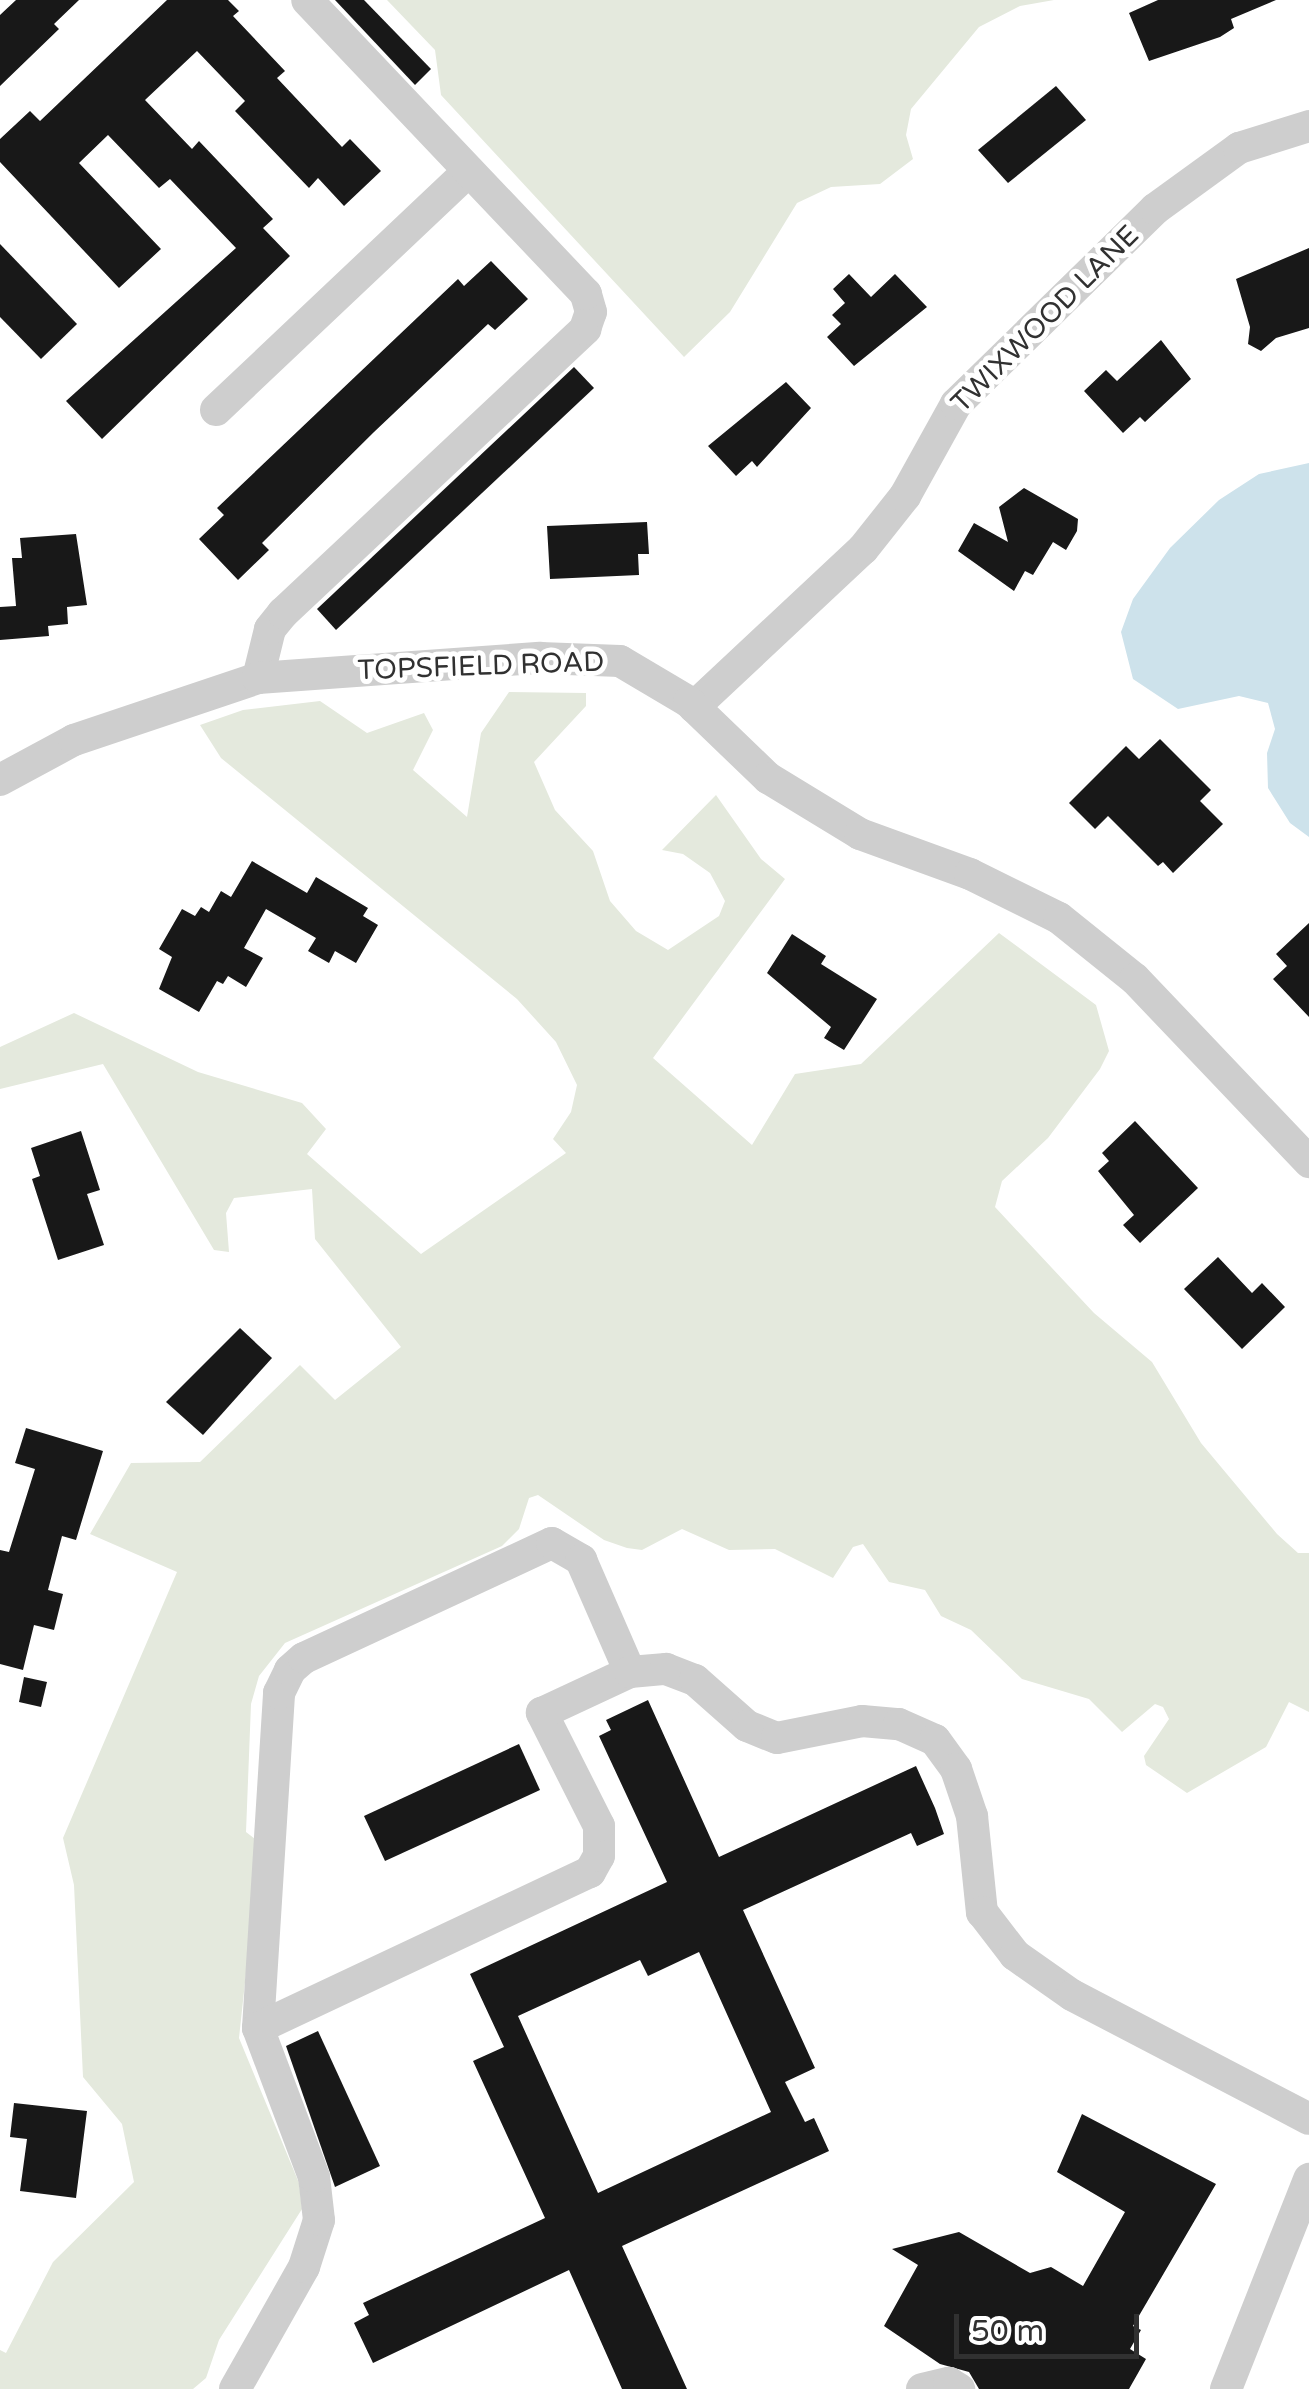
<!DOCTYPE html>
<html>
<head>
<meta charset="utf-8">
<style>
  body { margin:0 }
  #map { position:relative; width:1309px; height:2389px; overflow:hidden; background:#fff; font-family:"Varela Round",sans-serif }
  div>[style] { position:absolute }
  .green>* { inset:0; background:#e4e9dd }
  .water>* { inset:0; background:#cde2eb }
  .building>* { inset:0; background:#181818 }
  .minor>* { height:32px; margin:-16px; padding:0 16px; transform-origin:16px; border-radius:16px; background:#cecece }
  span { translate:-50% -50%; white-space:nowrap; text-align:center; line-height:1.15; -webkit-text-stroke:10px #fff; paint-order:stroke }
  .street-label { font-size:28px; color:#313131 }
  .scale { position:absolute; left:954px; top:2314px; width:185px; height:45px; box-sizing:border-box; border:5px solid #313131; border-top:0; padding-left:12px; font-size:30px; line-height:35px; white-space:nowrap; color:#313131; -webkit-text-stroke:8px #fff; paint-order:stroke }
</style>
</head>
<body>
<div id="map">
  <div class="green">
    <i style="clip-path:polygon(387px 0,1054px 0,1020px 6px,979px 27px,911px 109px,906px 135px,913px 159px,880px 184px,831px 187px,797px 203px,730px 312px,684px 357px,441px 95px,435px 50px)"></i>
    <i style="clip-path:polygon(509px 692px,586px 693px,586px 706px,534px 762px,555px 810px,593px 851px,610px 901px,636px 931px,668px 950px,719px 916px,725px 901px,710px 873px,683px 854px,662px 850px,716px 795px,761px 859px,785px 879px,653px 1058px,752px 1145px,795px 1074px,861px 1064px,999px 933px,1096px 1005px,1109px 1051px,1100px 1069px,1048px 1138px,1002px 1181px,995px 1207px,1094px 1313px,1152px 1362px,1201px 1443px,1277px 1534px,1298px 1553px,1309px 1553px,1309px 1712px,1289px 1702px,1266px 1747px,1187px 1793px,1146px 1765px,1144px 1756px,1169px 1719px,1163px 1707px,1155px 1704px,1122px 1732px,1089px 1699px,1022px 1679px,971px 1630px,941px 1616px,925px 1590px,889px 1582px,863px 1544px,853px 1547px,833px 1578px,775px 1549px,729px 1550px,682px 1529px,642px 1550px,627px 1548px,604px 1540px,538px 1495px,529px 1498px,519px 1529px,502px 1546px,285px 1643px,259px 1676px,251px 1704px,246px 1832px,260px 1843px,239px 2038px,299px 2183px,302px 2209px,219px 2340px,206px 2378px,193px 2389px,0 2389px,0 2350px,6px 2353px,53px 2262px,134px 2182px,122px 2124px,83px 2077px,74px 1885px,63px 1838px,177px 1572px,90px 1534px,131px 1463px,200px 1462px,300px 1365px,335px 1400px,401px 1347px,315px 1239px,312px 1189px,234px 1198px,226px 1213px,229px 1252px,214px 1250px,103px 1064px,0 1089px,0 1047px,74px 1013px,198px 1072px,302px 1103px,326px 1129px,307px 1154px,421px 1254px,566px 1153px,553px 1139px,571px 1112px,577px 1085px,556px 1042px,517px 999px,221px 758px,200px 725px,243px 710px,320px 701px,367px 733px,424px 713px,433px 730px,413px 770px,467px 817px,481px 733px)"></i>
  </div>
  <div class="water">
    <i style="clip-path:polygon(1309px 463px,1309px 837px,1290px 823px,1268px 788px,1267px 753px,1275px 729px,1268px 703px,1239px 696px,1178px 709px,1133px 679px,1121px 632px,1133px 599px,1170px 548px,1219px 500px,1259px 474px)"></i>
  </div>
  <div class="building">
    <i style="clip-path:polygon(16px 0,79px 0,54px 24px,59px 29px,0 86px,0 15px)"></i>
    <i style="clip-path:polygon(167px 0,228px 0,239px 11px,233px 16px,285px 71px,277px 78px,342px 147px,350px 139px,381px 171px,344px 206px,318px 178px,309px 188px,235px 111px,245px 101px,197px 51px,145px 100px,192px 149px,199px 141px,273px 219px,263px 228px,290px 256px,102px 439px,66px 401px,236px 248px,170px 179px,159px 188px,108px 135px,79px 163px,161px 249px,119px 288px,0 162px,0 139px,30px 111px,40px 121px)"></i>
    <i style="clip-path:polygon(335px 0,364px 0,431px 69px,415px 85px)"></i>
    <i style="clip-path:polygon(1158px 0,1276px 0,1231px 19px,1234px 28px,1220px 37px,1149px 61px,1129px 13px)"></i>
    <i style="clip-path:polygon(1056px 86px,1086px 120px,1008px 183px,978px 150px)"></i>
    <i style="clip-path:polygon(0 244px,77px 324px,41px 359px,0 317px)"></i>
    <i style="clip-path:polygon(1309px 248px,1309px 328px,1276px 338px,1261px 351px,1248px 344px,1250px 327px,1236px 279px)"></i>
    <i style="clip-path:polygon(491px 261px,528px 299px,495px 330px,488px 324px,374px 432px,262px 543px,269px 550px,238px 580px,199px 539px,224px 515px,217px 508px,458px 279px,464px 286px)"></i>
    <i style="clip-path:polygon(849px 274px,871px 297px,895px 274px,927px 307px,854px 366px,827px 337px,841px 324px,832px 315px,845px 303px,833px 289px)"></i>
    <i style="clip-path:polygon(1161px 340px,1191px 379px,1145px 422px,1140px 417px,1123px 433px,1084px 391px,1106px 370px,1117px 381px)"></i>
    <i style="clip-path:polygon(574px 367px,594px 388px,336px 630px,317px 609px)"></i>
    <i style="clip-path:polygon(786px 382px,811px 408px,757px 467px,752px 461px,736px 476px,708px 446px)"></i>
    <i style="clip-path:polygon(1024px 488px,1078px 519px,1077px 531px,1066px 550px,1053px 542px,1033px 575px,1025px 571px,1014px 591px,958px 551px,974px 523px,1008px 542px,999px 507px)"></i>
    <i style="clip-path:polygon(647px 522px,649px 554px,638px 554px,639px 575px,550px 579px,547px 526px)"></i>
    <i style="clip-path:polygon(76px 534px,87px 605px,67px 607px,68px 624px,48px 626px,49px 636px,0 640px,0 607px,16px 606px,12px 558px,22px 558px,20px 538px)"></i>
    <i style="clip-path:polygon(1160px 739px,1211px 790px,1200px 801px,1223px 824px,1173px 873px,1163px 862px,1158px 866px,1108px 816px,1095px 829px,1069px 803px,1126px 746px,1139px 759px)"></i>
    <i style="clip-path:polygon(252px 861px,307px 893px,316px 877px,368px 908px,363px 916px,378px 925px,356px 963px,335px 951px,329px 963px,308px 951px,316px 938px,266px 909px,244px 948px,263px 958px,246px 987px,228px 976px,223px 984px,217px 981px,199px 1012px,159px 989px,172px 957px,159px 949px,182px 909px,195px 916px,201px 907px,209px 912px,221px 891px,231px 897px)"></i>
    <i style="clip-path:polygon(1309px 923px,1309px 1017px,1273px 979px,1287px 966px,1276px 954px)"></i>
    <i style="clip-path:polygon(792px 934px,826px 956px,821px 964px,877px 999px,844px 1050px,824px 1038px,831px 1027px,767px 973px)"></i>
    <i style="clip-path:polygon(1135px 1121px,1198px 1188px,1140px 1243px,1123px 1225px,1134px 1215px,1098px 1171px,1109px 1161px,1102px 1153px)"></i>
    <i style="clip-path:polygon(81px 1131px,100px 1190px,87px 1194px,104px 1245px,58px 1260px,32px 1179px,40px 1176px,31px 1148px)"></i>
    <i style="clip-path:polygon(1218px 1257px,1252px 1293px,1262px 1283px,1285px 1307px,1242px 1349px,1184px 1289px)"></i>
    <i style="clip-path:polygon(240px 1328px,272px 1358px,203px 1435px,166px 1402px)"></i>
    <i style="clip-path:polygon(26px 1428px,103px 1451px,76px 1540px,62px 1536px,48px 1590px,63px 1594px,54px 1630px,34px 1625px,23px 1670px,0 1664px,0 1550px,9px 1552px,35px 1469px,15px 1463px)"></i>
    <i style="clip-path:polygon(24px 1677px,47px 1682px,41px 1707px,19px 1702px)"></i>
    <i style="clip-path:polygon(evenodd,648px 1700px,719px 1857px,916px 1766px,935px 1808px,944px 1834px,917px 1846px,911px 1833px,743px 1910px,815px 2068px,785px 2082px,805px 2122px,814px 2118px,829px 2151px,622px 2246px,687px 2389px,622px 2389px,569px 2270px,373px 2363px,354px 2323px,369px 2315px,363px 2303px,545px 2218px,473px 2061px,504px 2047px,470px 1974px,667px 1882px,599px 1736px,611px 1730px,606px 1720px,648px 1700px,699px 1952px,771px 2112px,598px 2193px,518px 2016px,640px 1960px,648px 1976px,699px 1952px)"></i>
    <i style="clip-path:polygon(519px 1744px,540px 1790px,385px 1861px,364px 1816px)"></i>
    <i style="clip-path:polygon(318px 2031px,380px 2166px,335px 2187px,286px 2046px)"></i>
    <i style="clip-path:polygon(14px 2103px,87px 2111px,76px 2198px,20px 2191px,27px 2139px,10px 2137px)"></i>
    <i style="clip-path:polygon(1082px 2114px,1216px 2184px,1133px 2326px,1141px 2330px,1130px 2349px,1146px 2359px,1129px 2389px,979px 2389px,969px 2372px,940px 2364px,884px 2326px,918px 2265px,892px 2249px,959px 2232px,1030px 2273px,1051px 2267px,1083px 2286px,1125px 2212px,1057px 2172px)"></i>
  </div>
  <div class="minor">
    <i style="left:216px;top:410px;width:348px;rotate:-43.4deg"></i>
    <i style="left:258px;top:678px;width:50px;rotate:-76.2deg"></i>
    <i style="left:270px;top:629px;width:21px;rotate:-51deg"></i>
    <i style="left:283px;top:613px;width:415px;rotate:-43.2deg"></i>
    <i style="left:585px;top:329px;width:18px;rotate:-71deg"></i>
    <i style="left:591px;top:312px;width:19px;rotate:-106deg"></i>
    <i style="left:586px;top:294px;width:405px;rotate:-133.5deg"></i>
    <i style="left:694px;top:707px;width:231px;rotate:-43.1deg"></i>
    <i style="left:863px;top:549px;width:68px;rotate:-51.6deg"></i>
    <i style="left:905px;top:496px;width:105px;rotate:-61deg"></i>
    <i style="left:956px;top:404px;width:279px;rotate:-44.4deg"></i>
    <i style="left:1155px;top:209px;width:104px;rotate:-36deg"></i>
    <i style="left:1239px;top:148px;width:73px;rotate:-17.4deg"></i>
    <i style="left:0;top:780px;width:84px;rotate:-28.4deg"></i>
    <i style="left:74px;top:740px;width:194px;rotate:-18.6deg"></i>
    <i style="left:258px;top:678px;width:283px;rotate:-4.1deg"></i>
    <i style="left:540px;top:658px;width:80px;rotate:2.1deg"></i>
    <i style="left:620px;top:661px;width:80px;rotate:30.7deg"></i>
    <i style="left:689px;top:702px;width:110px;rotate:43.9deg"></i>
    <i style="left:768px;top:778px;width:108px;rotate:31.3deg"></i>
    <i style="left:860px;top:834px;width:117px;rotate:20deg"></i>
    <i style="left:970px;top:874px;width:99px;rotate:26.3deg"></i>
    <i style="left:1059px;top:918px;width:97px;rotate:38.8deg"></i>
    <i style="left:1135px;top:979px;width:253px;rotate:46.4deg"></i>
    <i style="left:258px;top:2028px;width:336px;rotate:-86.4deg"></i>
    <i style="left:279px;top:1693px;width:25px;rotate:-64deg"></i>
    <i style="left:290px;top:1670px;width:18px;rotate:-41deg"></i>
    <i style="left:304px;top:1658px;width:273px;rotate:-24.9deg"></i>
    <i style="left:552px;top:1543px;width:34px;rotate:30deg"></i>
    <i style="left:581px;top:1560px;width:122px;rotate:66.4deg"></i>
    <i style="left:235px;top:2389px;width:140px;rotate:-60.5deg"></i>
    <i style="left:304px;top:2267px;width:49px;rotate:-72.3deg"></i>
    <i style="left:319px;top:2220px;width:43px;rotate:-96.6deg"></i>
    <i style="left:314px;top:2177px;width:159px;rotate:-110.6deg"></i>
    <i style="left:258px;top:2028px;width:367px;rotate:-25.2deg"></i>
    <i style="left:590px;top:1872px;width:18px;rotate:-61deg"></i>
    <i style="left:599px;top:1856px;width:30px;rotate:-90deg"></i>
    <i style="left:599px;top:1826px;width:127px;rotate:-116.8deg"></i>
    <i style="left:542px;top:1713px;width:97px;rotate:-25deg"></i>
    <i style="left:630px;top:1672px;width:36px;rotate:-5deg"></i>
    <i style="left:666px;top:1669px;width:31px;rotate:21deg"></i>
    <i style="left:695px;top:1680px;width:69px;rotate:41.5deg"></i>
    <i style="left:747px;top:1726px;width:32px;rotate:22deg"></i>
    <i style="left:777px;top:1738px;width:87px;rotate:-11.3deg"></i>
    <i style="left:862px;top:1721px;width:37px;rotate:5deg"></i>
    <i style="left:899px;top:1724px;width:39px;rotate:24deg"></i>
    <i style="left:935px;top:1740px;width:36px;rotate:54deg"></i>
    <i style="left:956px;top:1769px;width:50px;rotate:71.2deg"></i>
    <i style="left:972px;top:1816px;width:97px;rotate:84.1deg"></i>
    <i style="left:982px;top:1912px;width:54px;rotate:52.5deg"></i>
    <i style="left:1015px;top:1955px;width:70px;rotate:35.1deg"></i>
    <i style="left:1072px;top:1995px;width:267px;rotate:27.6deg"></i>
    <i style="left:922px;top:2389px;width:28px;rotate:-13deg"></i>
    <i style="left:949px;top:2383px;width:12px;rotate:31deg"></i>
    <i style="left:1226px;top:2389px;width:226px;rotate:-68.4deg"></i>
  </div>
  <div class="street-label">
    <span style="left:1045px;top:319px;rotate:-45deg">TWIXWOOD LANE</span>
    <span style="left:481px;top:666px;rotate:-2deg">TOPSFIELD ROAD</span>
  </div>
  <div class="scale">50 m</div>
</div>
</body>
</html>
